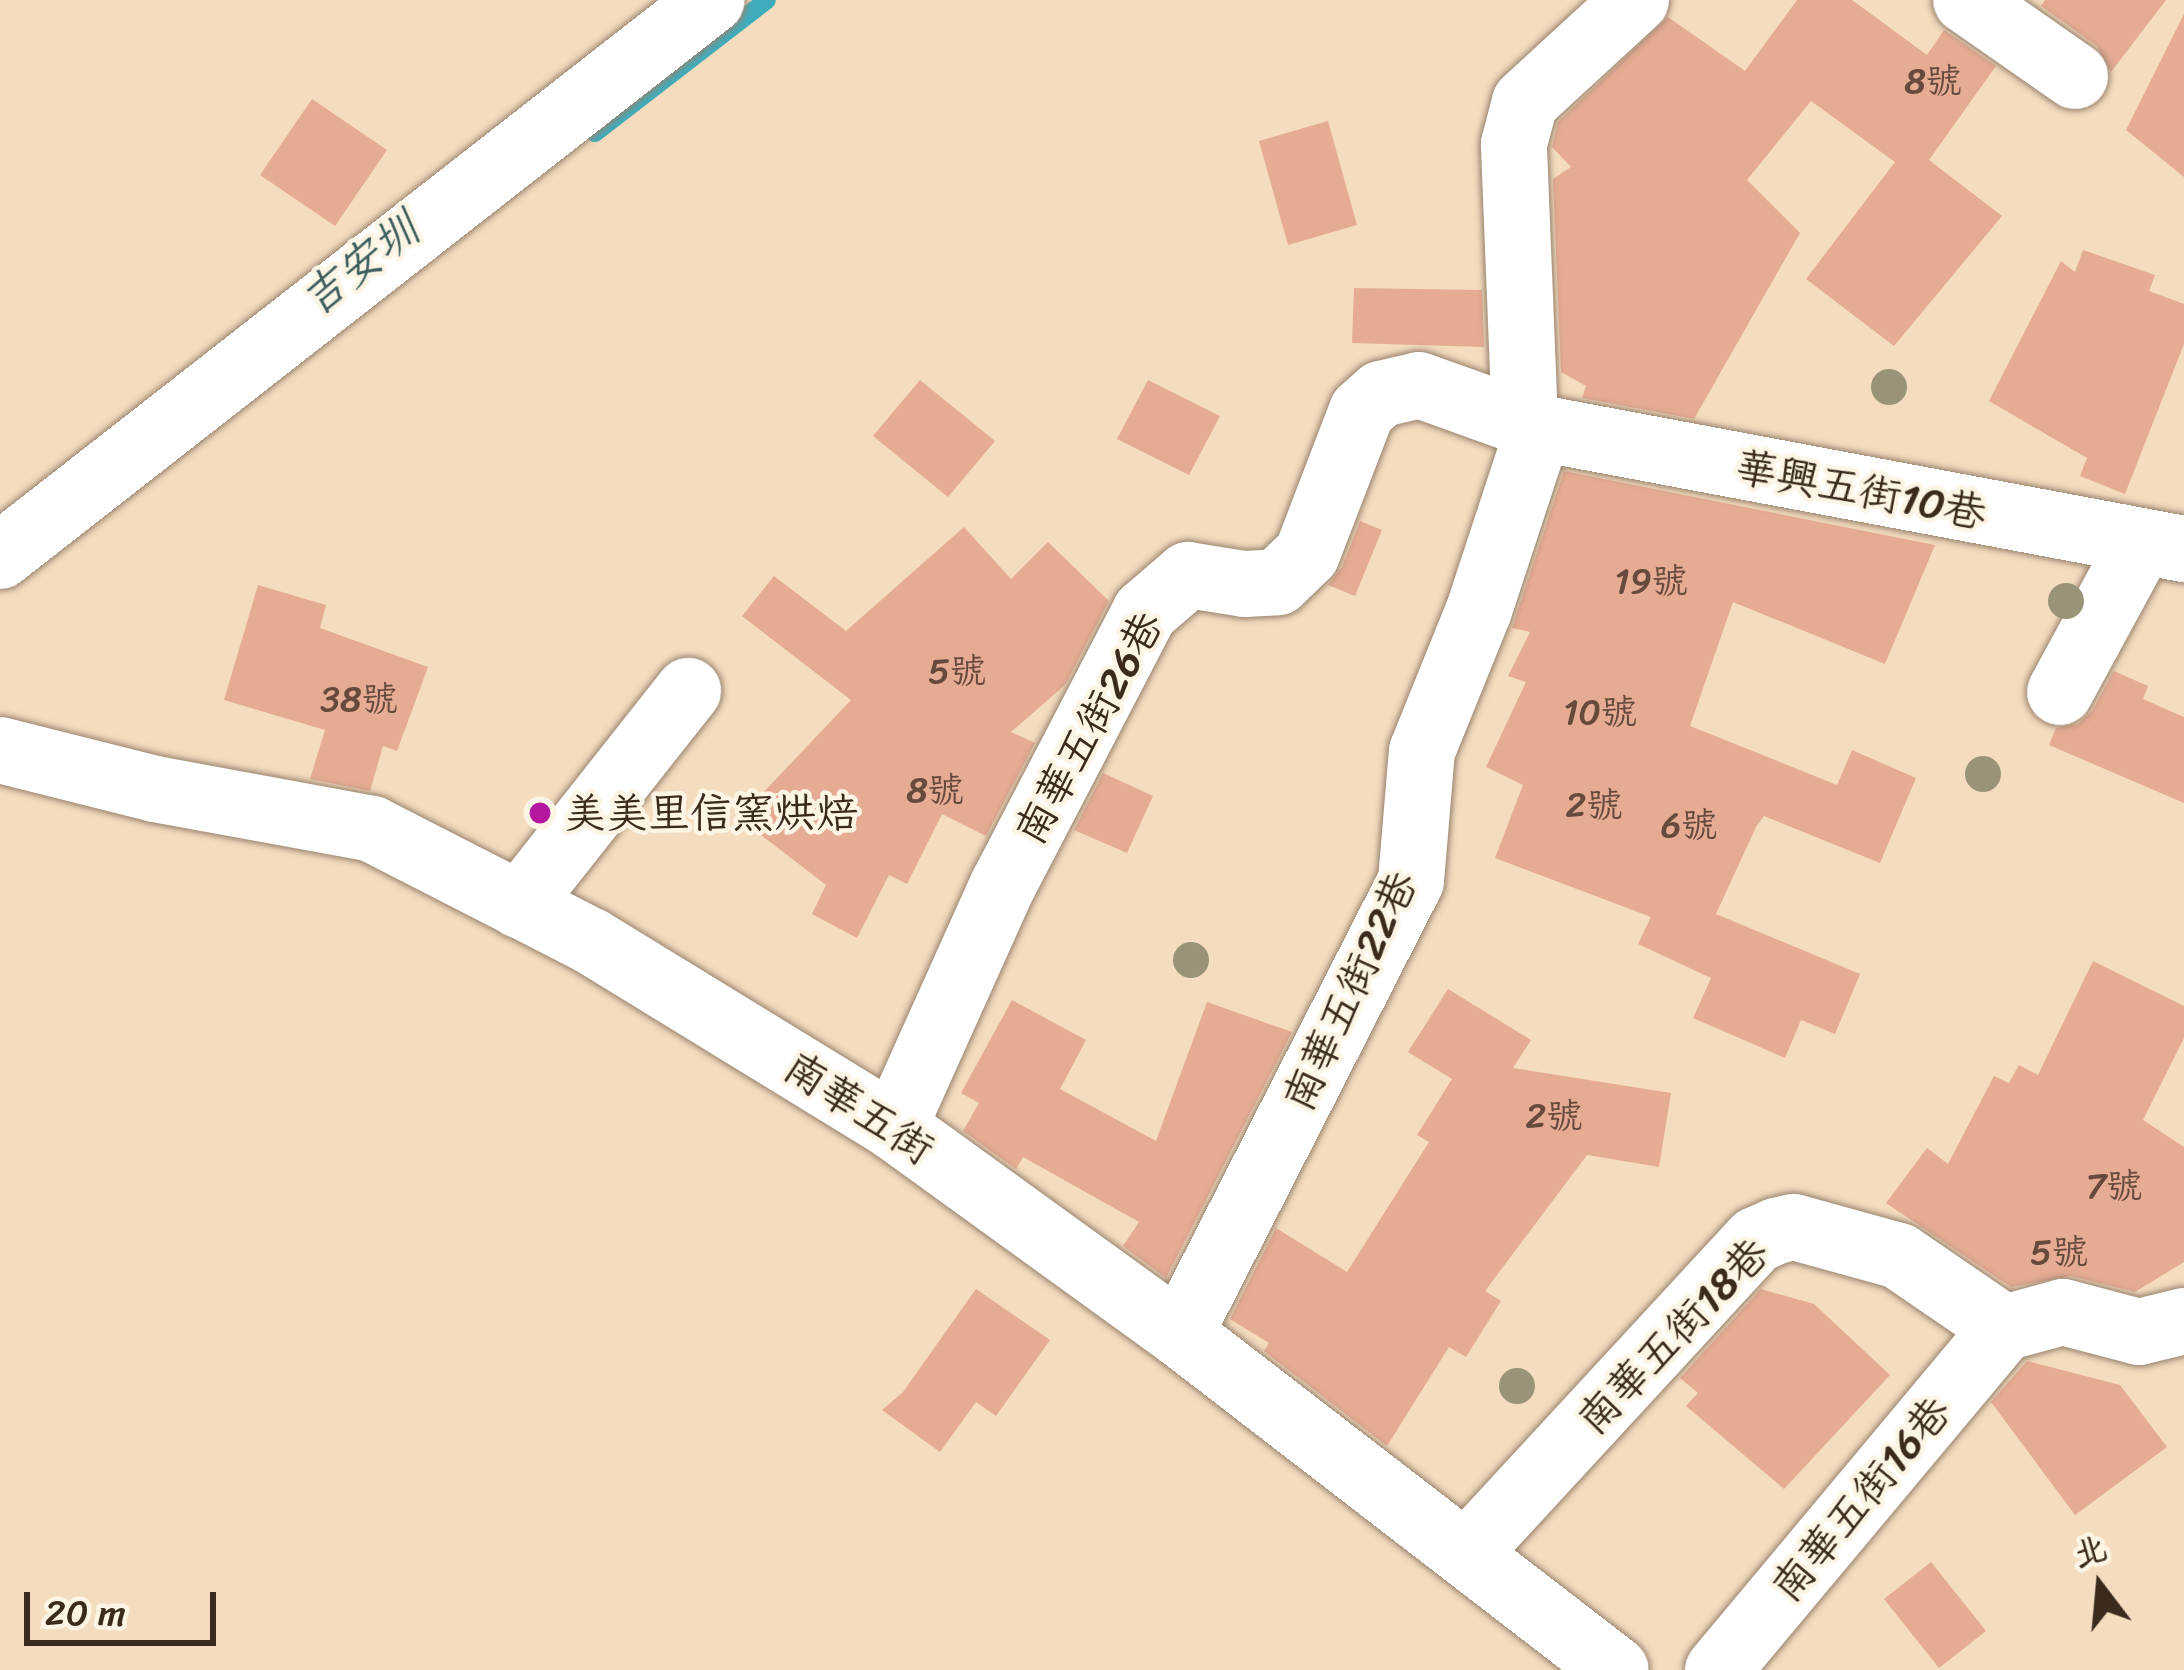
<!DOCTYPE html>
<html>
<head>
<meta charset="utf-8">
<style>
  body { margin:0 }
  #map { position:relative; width:2184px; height:1670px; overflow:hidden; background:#f4dcbe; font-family:Sriracha,"LXGW WenKai TC",sans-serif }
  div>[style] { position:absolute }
  .stream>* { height:18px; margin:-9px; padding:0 9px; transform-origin:9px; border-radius:9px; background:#3facbd }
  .building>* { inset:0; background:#e6ab93 }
  .roads { filter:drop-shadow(0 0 3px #98836e) drop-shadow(0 0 3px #98836e) }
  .minor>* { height:66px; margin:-33px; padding:0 33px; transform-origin:33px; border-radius:33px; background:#fff }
  .trees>* { width:36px; height:36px; margin:-18px; border-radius:50%; background:#999478 }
  .dots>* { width:33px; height:33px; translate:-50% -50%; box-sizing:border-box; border:6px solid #fcf5e5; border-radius:50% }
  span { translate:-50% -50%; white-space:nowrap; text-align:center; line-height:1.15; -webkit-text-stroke:9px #fcf5e5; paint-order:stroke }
  .number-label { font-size:36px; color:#664a3b }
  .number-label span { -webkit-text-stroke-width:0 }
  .street-label { font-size:42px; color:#3b2a1e }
  .poi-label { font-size:42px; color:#3b2a1e }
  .left { translate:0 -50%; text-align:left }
  .water-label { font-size:45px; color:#3d5e5e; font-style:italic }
  .north { position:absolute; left:2040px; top:1526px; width:120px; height:120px; -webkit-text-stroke:9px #fcf5e5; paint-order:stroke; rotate:344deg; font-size:33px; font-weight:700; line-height:48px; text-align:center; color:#3b2a1e }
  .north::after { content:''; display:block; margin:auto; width:42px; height:54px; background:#3b2a1e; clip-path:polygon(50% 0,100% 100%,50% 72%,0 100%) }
  .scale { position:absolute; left:24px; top:1592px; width:192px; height:54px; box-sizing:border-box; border:6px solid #3b2a1e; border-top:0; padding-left:15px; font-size:36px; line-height:42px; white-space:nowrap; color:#3b2a1e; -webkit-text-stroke:9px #fcf5e5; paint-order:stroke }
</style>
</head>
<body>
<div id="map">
  <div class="stream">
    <i style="left:595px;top:133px;width:217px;rotate:-37.7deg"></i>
  </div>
  <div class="building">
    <i style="clip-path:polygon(1797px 0,1852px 0,1927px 55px,1944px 30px,1996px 66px,1929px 160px,2002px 216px,1894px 346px,1806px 279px,1895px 162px,1811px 101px,1747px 180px,1800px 233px,1694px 419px,1582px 398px,1586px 386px,1561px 372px,1553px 179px,1571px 167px,1552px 147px,1558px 122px,1668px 17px,1745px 71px)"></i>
    <i style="clip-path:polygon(2045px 0,2166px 0,2111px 72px,2097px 46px,2041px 6px)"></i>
    <i style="clip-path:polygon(2184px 14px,2184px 177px,2126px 130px)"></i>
    <i style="clip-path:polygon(312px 99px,387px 150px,335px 226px,260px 175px)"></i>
    <i style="clip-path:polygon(1328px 121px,1357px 225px,1288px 245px,1259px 141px)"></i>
    <i style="clip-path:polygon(2083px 250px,2155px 275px,2149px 291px,2184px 304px,2184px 344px,2125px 494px,2080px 476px,2087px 458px,1989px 401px,2061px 261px,2075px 272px)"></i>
    <i style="clip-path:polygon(1354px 288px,1482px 290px,1484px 347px,1352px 343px)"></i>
    <i style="clip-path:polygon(920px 380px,995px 441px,948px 497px,873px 436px)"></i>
    <i style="clip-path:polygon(1148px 380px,1220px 416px,1189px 475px,1117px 439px)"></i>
    <i style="clip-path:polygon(1564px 471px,1935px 545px,1885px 664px,1733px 602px,1690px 726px,1837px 785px,1852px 750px,1916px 778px,1880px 863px,1764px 816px,1756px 827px,1716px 914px,1860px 974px,1835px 1034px,1801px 1020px,1785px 1058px,1693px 1018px,1711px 978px,1638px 944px,1651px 917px,1495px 858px,1523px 785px,1486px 767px,1526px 682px,1508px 676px,1530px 632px,1512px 628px)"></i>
    <i style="clip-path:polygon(1360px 521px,1382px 530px,1355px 596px,1328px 585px,1342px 567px)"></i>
    <i style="clip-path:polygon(964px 527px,1011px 579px,1048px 542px,1109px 601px,1065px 685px,1011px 732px,1035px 743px,986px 836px,942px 814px,907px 884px,889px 875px,857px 938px,812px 914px,826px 885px,739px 818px,851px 700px,742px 616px,774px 576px,846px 631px)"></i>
    <i style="clip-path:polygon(258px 585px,326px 605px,320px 628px,428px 667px,397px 751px,383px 746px,370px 791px,310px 779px,325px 730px,224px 700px)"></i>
    <i style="clip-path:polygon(2114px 671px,2148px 686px,2143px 699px,2184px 717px,2184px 803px,2049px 745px,2056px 728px,2078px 724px,2092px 711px)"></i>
    <i style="clip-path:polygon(1103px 773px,1153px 796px,1127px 853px,1074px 830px)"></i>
    <i style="clip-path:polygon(2093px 961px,2184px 1006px,2184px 1038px,2143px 1120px,2184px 1147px,2184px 1262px,2135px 1292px,2071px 1276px,2011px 1287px,1886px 1203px,1927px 1148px,1948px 1164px,1994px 1076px,2009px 1083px,2019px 1065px,2038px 1075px)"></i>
    <i style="clip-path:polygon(1448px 989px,1531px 1040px,1513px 1068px,1671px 1093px,1659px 1167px,1587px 1155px,1485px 1291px,1501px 1301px,1466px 1357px,1449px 1347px,1387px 1446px,1264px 1351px,1269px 1343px,1230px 1319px,1276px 1228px,1347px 1272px,1429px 1142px,1417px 1135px,1452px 1079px,1408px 1052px)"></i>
    <i style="clip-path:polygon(1012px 1000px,1086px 1040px,1060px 1089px,1156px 1141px,1207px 1002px,1292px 1032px,1166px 1278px,1123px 1246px,1139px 1222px,1023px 1157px,1016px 1169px,963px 1131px,979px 1103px,961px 1093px)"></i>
    <i style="clip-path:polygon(976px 1289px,1050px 1340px,996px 1416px,976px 1402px,940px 1452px,882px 1410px,903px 1392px)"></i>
    <i style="clip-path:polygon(1761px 1289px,1814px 1304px,1890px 1375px,1784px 1489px,1686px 1406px,1698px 1393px,1680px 1378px)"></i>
    <i style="clip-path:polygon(2027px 1361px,2120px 1385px,2167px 1447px,2075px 1515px,1991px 1402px)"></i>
    <i style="clip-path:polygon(1931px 1562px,1986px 1631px,1939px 1668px,1884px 1599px)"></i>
  </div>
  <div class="roads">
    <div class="minor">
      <i style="left:1966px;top:0;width:133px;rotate:34.9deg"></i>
      <i style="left:1525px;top:422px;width:278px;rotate:-92.3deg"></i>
      <i style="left:1514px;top:144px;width:43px;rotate:-75.3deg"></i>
      <i style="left:1525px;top:102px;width:151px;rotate:-42.6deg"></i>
      <i style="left:0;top:556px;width:903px;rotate:-37.99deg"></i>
      <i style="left:2060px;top:692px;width:170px;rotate:-61.5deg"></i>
      <i style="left:0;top:750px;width:160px;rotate:14.1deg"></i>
      <i style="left:155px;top:789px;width:221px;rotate:10.4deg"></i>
      <i style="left:372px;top:829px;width:246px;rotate:27.1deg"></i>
      <i style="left:591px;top:941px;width:356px;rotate:31.5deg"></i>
      <i style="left:894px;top:1127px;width:353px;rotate:35.9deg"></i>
      <i style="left:1180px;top:1334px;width:550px;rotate:37.62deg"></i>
      <i style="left:519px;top:905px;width:273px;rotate:-51.7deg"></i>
      <i style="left:894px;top:1127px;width:265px;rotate:-65.8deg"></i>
      <i style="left:1003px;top:885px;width:308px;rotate:-62.5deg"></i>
      <i style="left:1145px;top:612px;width:57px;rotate:-40.7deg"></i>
      <i style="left:1188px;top:575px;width:57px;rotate:9.1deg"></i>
      <i style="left:1244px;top:584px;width:34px;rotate:-3deg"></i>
      <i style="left:1278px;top:582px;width:40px;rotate:-44deg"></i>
      <i style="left:1307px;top:554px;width:153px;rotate:-69deg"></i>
      <i style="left:1362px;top:411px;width:25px;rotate:-42deg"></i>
      <i style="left:1381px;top:394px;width:39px;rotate:-13deg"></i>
      <i style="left:1419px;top:385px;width:127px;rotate:19.7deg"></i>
      <i style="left:1539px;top:428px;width:656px;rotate:10.63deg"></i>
      <i style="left:1180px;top:1334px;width:508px;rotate:-62.98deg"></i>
      <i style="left:1411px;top:881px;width:130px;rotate:-85.2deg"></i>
      <i style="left:1422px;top:751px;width:152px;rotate:-68deg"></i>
      <i style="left:1479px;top:610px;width:192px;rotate:-71.8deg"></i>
      <i style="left:1467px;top:1553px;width:426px;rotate:-47.3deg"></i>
      <i style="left:1756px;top:1240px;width:22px;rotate:-24deg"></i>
      <i style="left:1776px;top:1231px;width:18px;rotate:-13deg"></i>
      <i style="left:1794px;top:1227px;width:109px;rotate:15.4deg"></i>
      <i style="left:1899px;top:1256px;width:127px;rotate:34.4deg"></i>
      <i style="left:2004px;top:1328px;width:61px;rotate:-15.2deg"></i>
      <i style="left:2063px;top:1312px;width:79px;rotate:14.7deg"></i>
      <i style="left:2139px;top:1332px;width:46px;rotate:-13.7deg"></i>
      <i style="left:1718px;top:1670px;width:446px;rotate:-50.1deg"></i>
    </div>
  </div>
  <div class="trees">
    <i style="left:1889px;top:387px"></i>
    <i style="left:2066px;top:601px"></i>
    <i style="left:1983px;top:774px"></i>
    <i style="left:1191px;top:960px"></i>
    <i style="left:1517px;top:1386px"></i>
  </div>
  <div class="dots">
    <i style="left:540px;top:813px;background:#b5179e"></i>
  </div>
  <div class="number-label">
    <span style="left:1933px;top:82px">8號</span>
    <span style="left:1651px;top:582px">19號</span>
    <span style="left:957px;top:672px">5號</span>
    <span style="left:359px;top:700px">38號</span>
    <span style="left:1600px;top:713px">10號</span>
    <span style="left:935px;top:791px">8號</span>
    <span style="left:1594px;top:806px">2號</span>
    <span style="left:1689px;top:826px">6號</span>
    <span style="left:1554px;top:1117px">2號</span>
    <span style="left:2114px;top:1187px">7號</span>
    <span style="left:2059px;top:1253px">5號</span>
  </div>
  <div class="street-label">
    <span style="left:1861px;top:490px;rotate:11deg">華興五街10巷</span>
    <span style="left:1089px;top:728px;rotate:-61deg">南華五街26巷</span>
    <span style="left:1350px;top:991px;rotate:-65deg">南華五街22巷</span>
    <span style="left:859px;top:1108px;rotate:33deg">南華五街</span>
    <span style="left:1673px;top:1336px;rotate:-46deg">南華五街18巷</span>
    <span style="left:1861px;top:1499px;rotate:-50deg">南華五街16巷</span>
  </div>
  <div class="poi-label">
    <span class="left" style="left:564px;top:813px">美美里信窯烘焙</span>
  </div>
  <div class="water-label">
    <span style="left:360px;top:265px;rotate:-38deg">吉安圳</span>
  </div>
  <div class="north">北</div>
  <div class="scale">20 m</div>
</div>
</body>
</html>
